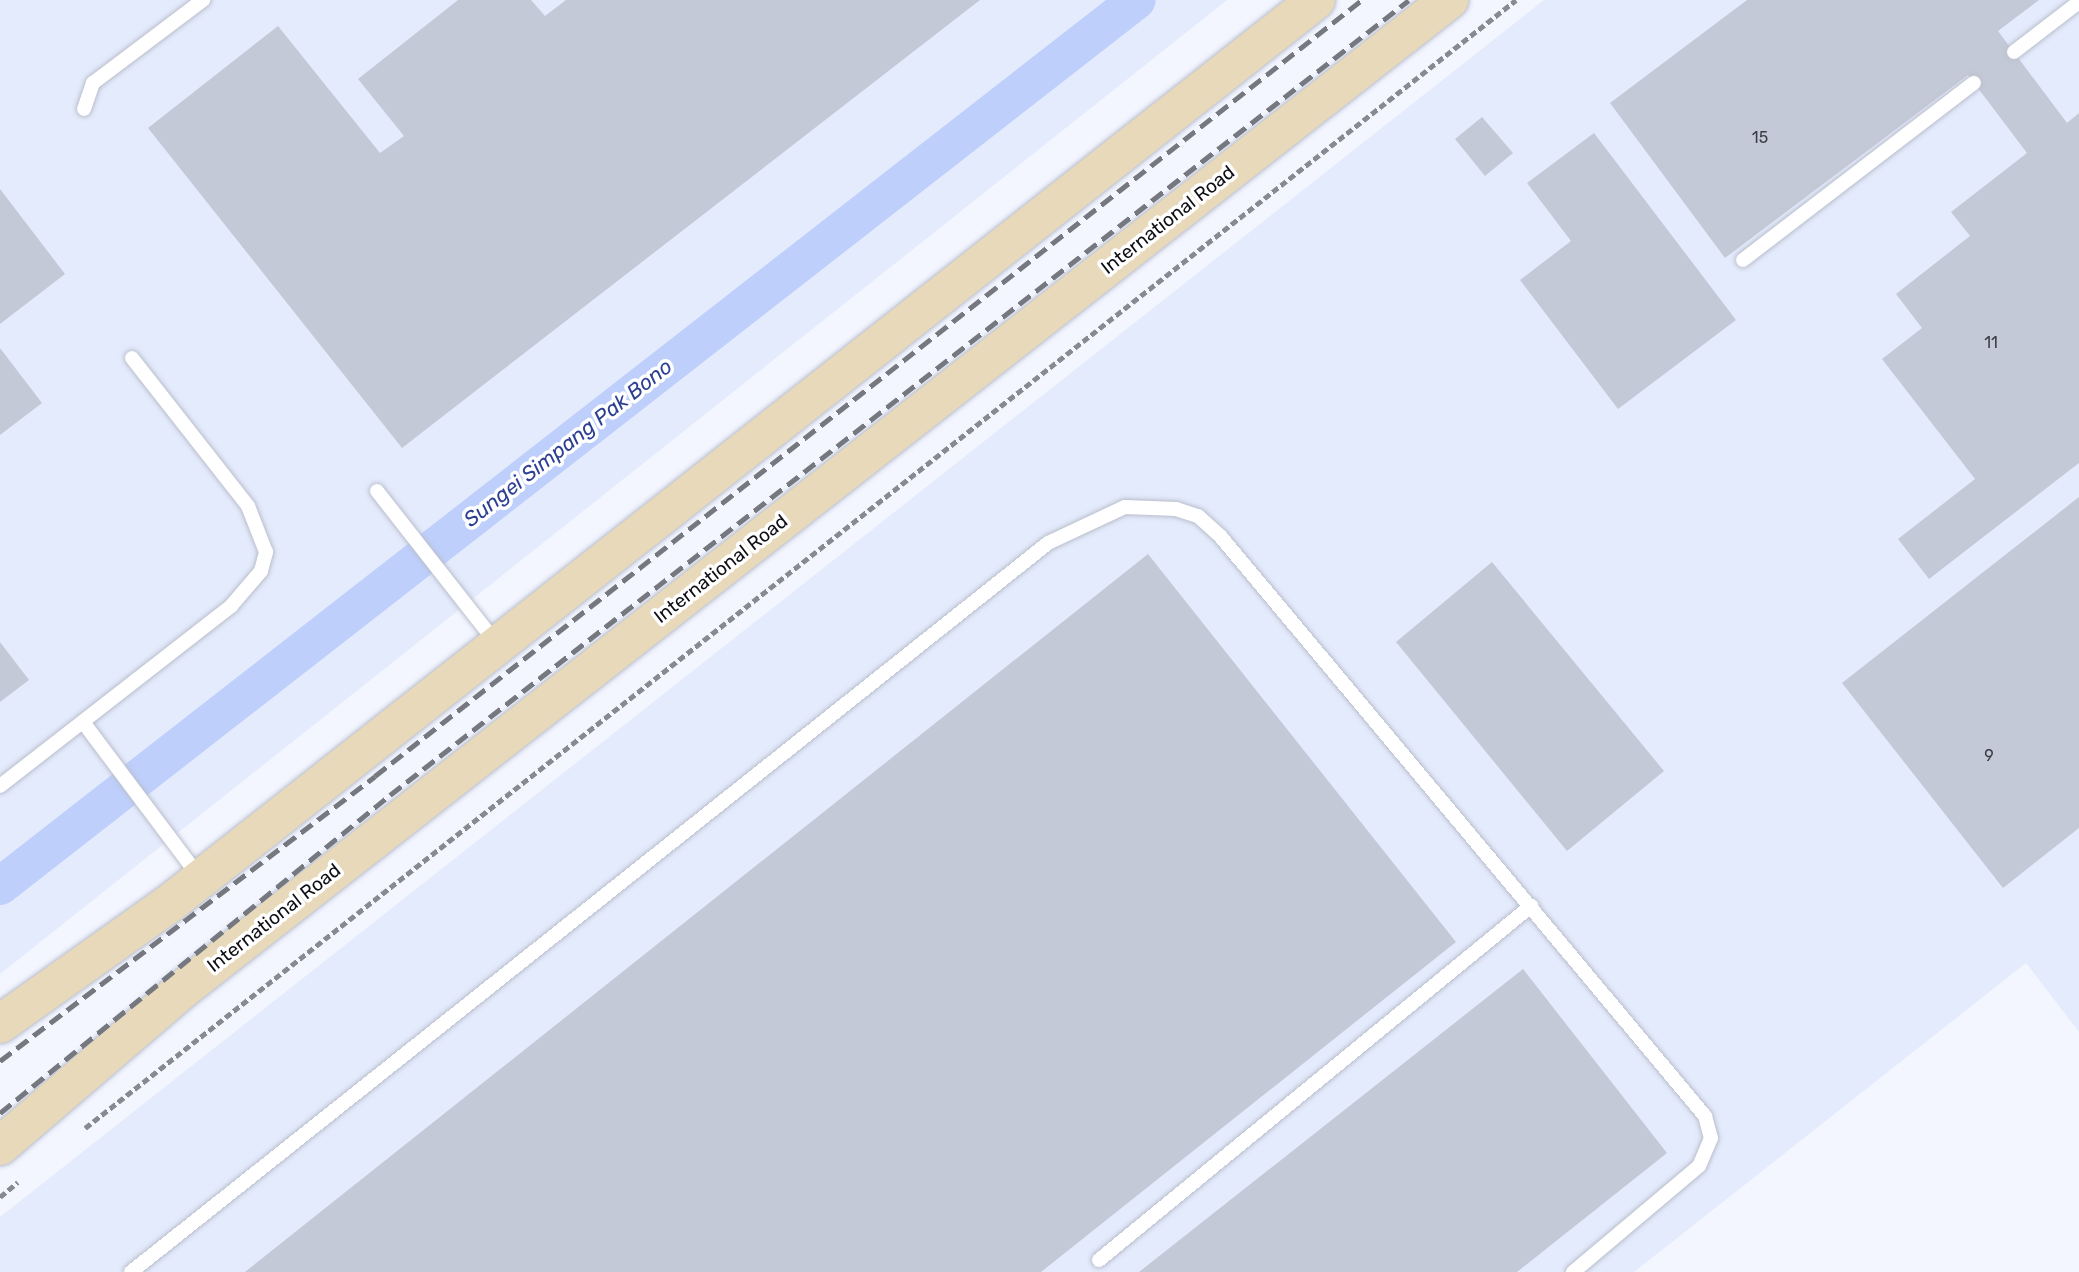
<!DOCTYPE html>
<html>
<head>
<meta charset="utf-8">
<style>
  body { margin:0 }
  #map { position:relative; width:2079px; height:1272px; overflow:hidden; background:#f3f6ff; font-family:Rubik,sans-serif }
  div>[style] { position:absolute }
  .built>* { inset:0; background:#e4ebfc }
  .canal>* { height:38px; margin:-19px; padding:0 19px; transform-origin:19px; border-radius:19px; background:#becffc }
  .building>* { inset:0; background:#c4c9d7 }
  .path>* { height:4.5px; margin-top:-2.25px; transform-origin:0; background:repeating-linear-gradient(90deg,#888a91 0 7px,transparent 0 10.5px) }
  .roads { filter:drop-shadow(0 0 2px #b9becc) drop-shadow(0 0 2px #b9becc) }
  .service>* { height:14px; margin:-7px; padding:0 7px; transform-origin:7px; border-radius:7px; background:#fff }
  .secondary>* { height:38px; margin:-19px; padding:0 19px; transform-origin:19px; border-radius:19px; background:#e7d9ba }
  .rail>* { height:5px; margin-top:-2.5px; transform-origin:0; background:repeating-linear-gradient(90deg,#76787f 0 14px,transparent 0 21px) }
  span { translate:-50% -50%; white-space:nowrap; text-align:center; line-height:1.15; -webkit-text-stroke:7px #fff; paint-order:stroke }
  .number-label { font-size:16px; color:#3b3d44 }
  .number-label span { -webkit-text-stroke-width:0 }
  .street-label { font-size:19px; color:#0d0e13 }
  .water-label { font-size:21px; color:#2c3f93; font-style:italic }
</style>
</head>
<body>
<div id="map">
  <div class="built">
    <i style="clip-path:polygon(0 0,1227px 0,0 974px)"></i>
    <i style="clip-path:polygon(1544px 0,2079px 0,2079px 1032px,2026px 963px,1634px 1272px,0 1272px,0 1217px)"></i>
  </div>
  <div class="canal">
    <i style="left:0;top:886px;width:1441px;rotate:-37.93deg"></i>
  </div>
  <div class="building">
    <i style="clip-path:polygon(458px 0,531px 0,545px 16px,566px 0,980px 0,402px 448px,148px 128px,278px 26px,380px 153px,404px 136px,358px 79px)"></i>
    <i style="clip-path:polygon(1747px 0,2039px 0,1998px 31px,2067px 123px,2079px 113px,2079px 463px,1929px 579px,1898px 539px,1975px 479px,1882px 359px,1922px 328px,1896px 294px,1970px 236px,1951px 212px,2027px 153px,1968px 75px,1725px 258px,1610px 103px)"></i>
    <i style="clip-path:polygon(1482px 117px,1513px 153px,1485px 176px,1455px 139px)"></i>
    <i style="clip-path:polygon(1594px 133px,1736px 320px,1618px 409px,1520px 280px,1571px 241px,1527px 183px)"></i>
    <i style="clip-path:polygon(0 189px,65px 274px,0 324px)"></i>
    <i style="clip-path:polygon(0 348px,42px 403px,0 435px)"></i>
    <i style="clip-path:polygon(2079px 497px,2079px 828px,2003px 888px,1842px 683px)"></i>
    <i style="clip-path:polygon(1148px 554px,1456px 942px,1041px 1272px,245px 1272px)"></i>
    <i style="clip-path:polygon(1492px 562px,1664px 771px,1567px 851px,1396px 642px)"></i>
    <i style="clip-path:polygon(0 642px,29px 680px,0 702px)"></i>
    <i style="clip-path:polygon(1523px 969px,1667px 1153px,1517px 1272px,1139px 1272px)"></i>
  </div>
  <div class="path">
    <i style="left:85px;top:1128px;width:1822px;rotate:-38.25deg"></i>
    <i style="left:0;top:1197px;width:23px;rotate:-40deg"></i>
  </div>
  <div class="roads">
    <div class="service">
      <i style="left:2014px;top:52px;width:82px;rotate:-37.6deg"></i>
      <i style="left:84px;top:109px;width:28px;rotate:-71deg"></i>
      <i style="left:93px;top:83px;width:138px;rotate:-37deg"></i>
      <i style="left:1743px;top:260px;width:291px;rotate:-37.5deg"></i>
      <i style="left:377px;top:491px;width:193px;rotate:51.9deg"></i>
      <i style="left:83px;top:722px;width:195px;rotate:53.1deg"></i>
      <i style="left:0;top:786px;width:293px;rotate:-37.9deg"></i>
      <i style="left:231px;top:606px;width:46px;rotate:-49.4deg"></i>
      <i style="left:261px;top:571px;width:20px;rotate:-75deg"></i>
      <i style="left:266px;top:552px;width:49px;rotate:-111.4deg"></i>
      <i style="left:248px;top:506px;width:188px;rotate:-128.1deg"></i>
      <i style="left:1099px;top:1260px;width:559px;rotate:-39.33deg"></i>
      <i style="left:131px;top:1272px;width:1171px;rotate:-38.48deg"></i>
      <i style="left:1048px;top:543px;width:85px;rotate:-25.1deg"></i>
      <i style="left:1125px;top:507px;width:51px;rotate:2.2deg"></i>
      <i style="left:1176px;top:509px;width:23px;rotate:18deg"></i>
      <i style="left:1198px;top:516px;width:31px;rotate:42deg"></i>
      <i style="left:1221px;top:537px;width:755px;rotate:50.11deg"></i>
      <i style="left:1705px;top:1116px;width:23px;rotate:75deg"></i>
      <i style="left:1711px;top:1138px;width:30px;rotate:113deg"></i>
      <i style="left:1699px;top:1166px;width:165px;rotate:139.9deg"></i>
    </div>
    <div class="secondary">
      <i style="left:0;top:1024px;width:207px;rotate:-35.4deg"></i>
      <i style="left:169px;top:904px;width:1460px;rotate:-38.24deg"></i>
      <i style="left:0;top:1146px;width:241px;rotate:-40.6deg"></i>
      <i style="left:183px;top:989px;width:1607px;rotate:-38deg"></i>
    </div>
  </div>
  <div class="rail">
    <i style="left:0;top:1061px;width:471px;rotate:-37.2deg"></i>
    <i style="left:375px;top:776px;width:1256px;rotate:-38.18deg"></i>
    <i style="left:0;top:1113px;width:503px;rotate:-39.19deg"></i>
    <i style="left:390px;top:795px;width:1292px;rotate:-37.96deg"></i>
  </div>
  <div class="number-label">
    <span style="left:1760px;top:138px">15</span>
    <span style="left:1991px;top:343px">11</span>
    <span style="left:1989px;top:756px">9</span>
  </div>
  <div class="street-label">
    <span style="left:1168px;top:220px;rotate:-38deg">International Road</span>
    <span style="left:721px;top:569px;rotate:-38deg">International Road</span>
    <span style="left:274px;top:918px;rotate:-38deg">International Road</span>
  </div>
  <div class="water-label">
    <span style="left:568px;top:443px;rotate:-38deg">Sungei Simpang Pak Bono</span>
  </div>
</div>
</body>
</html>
